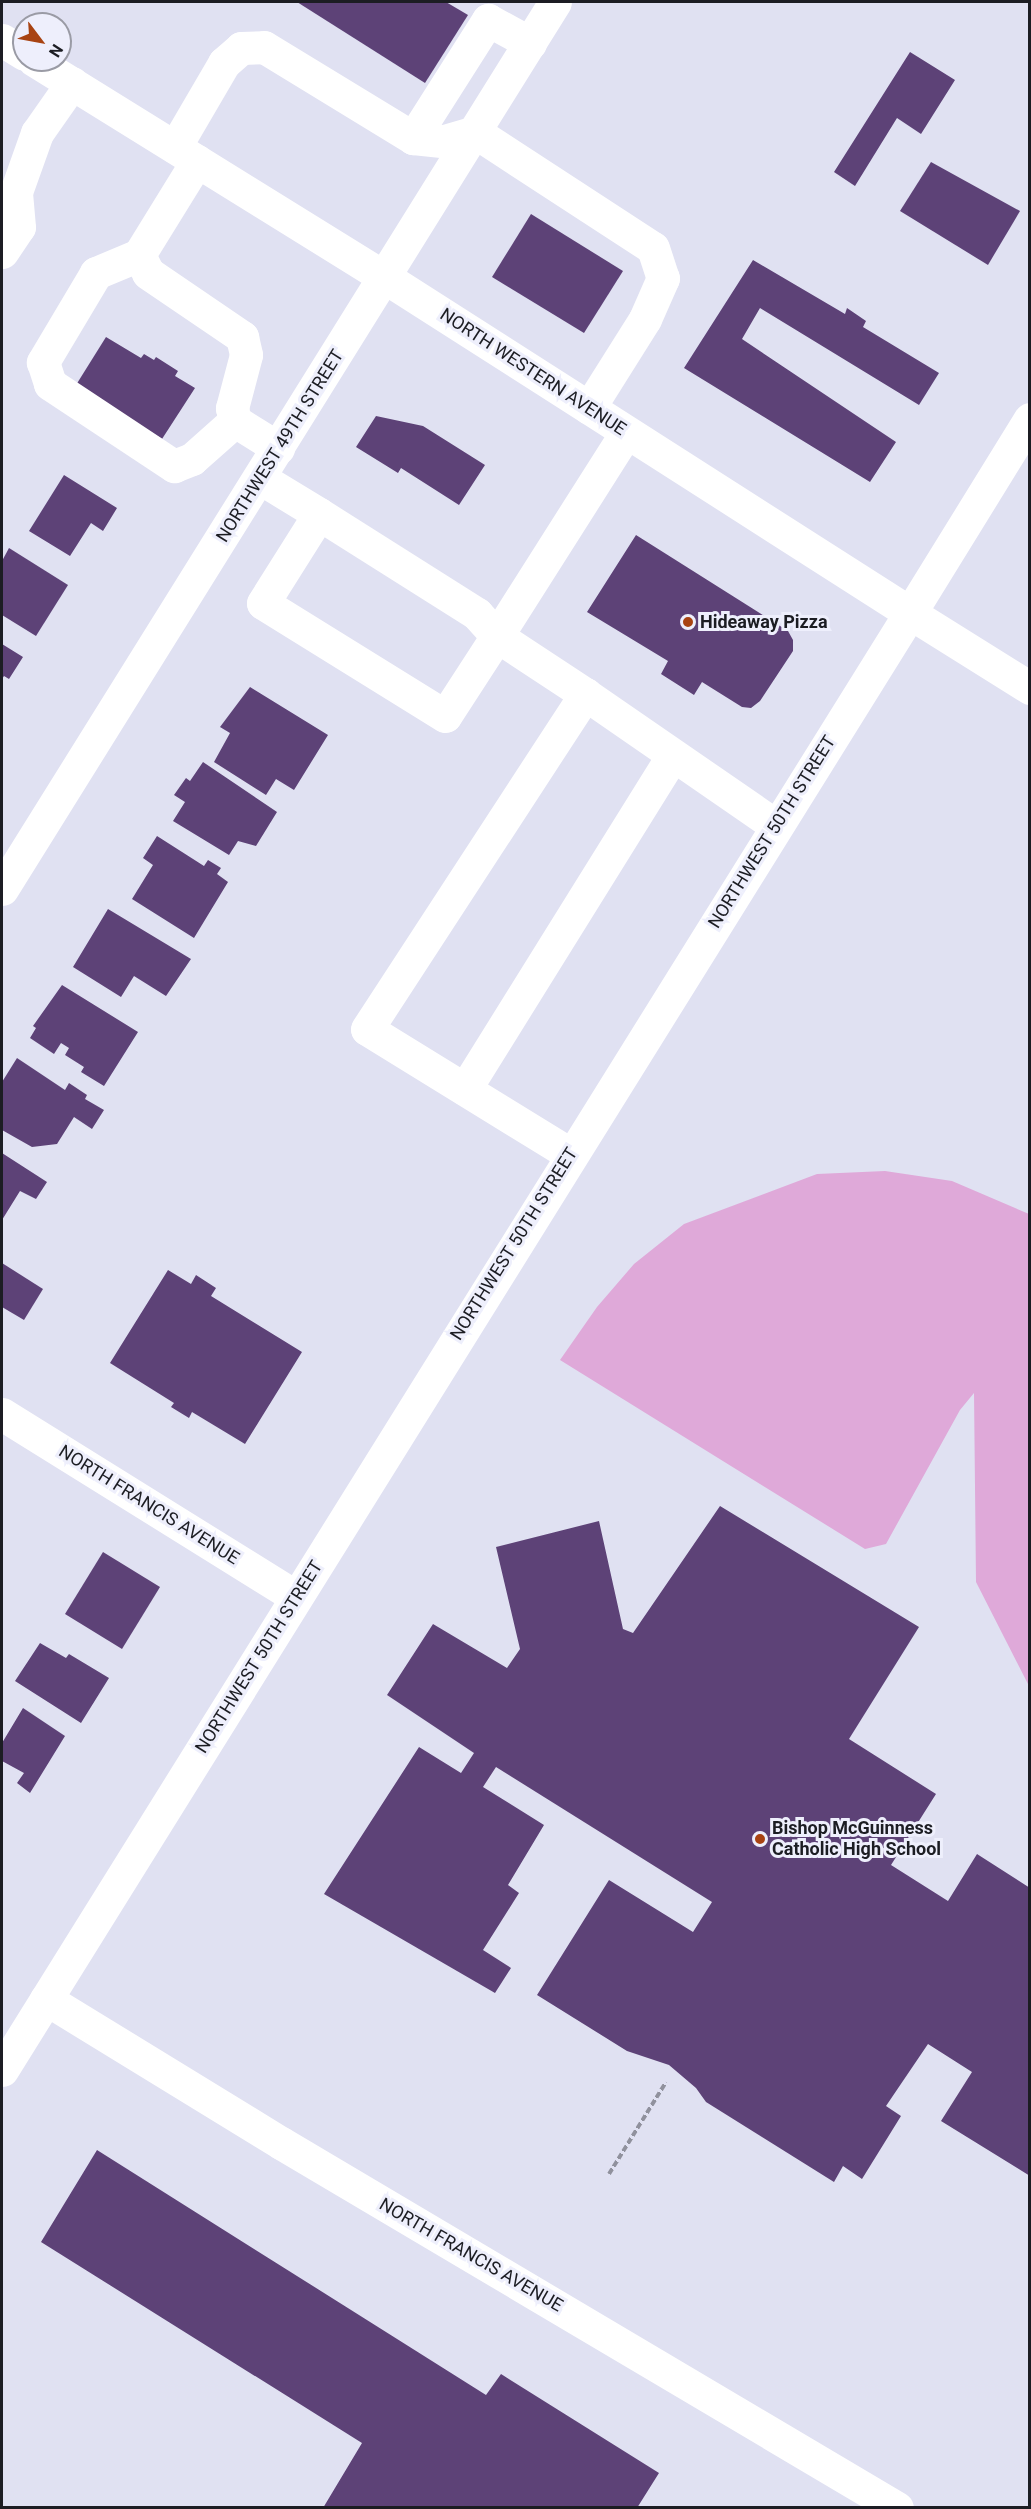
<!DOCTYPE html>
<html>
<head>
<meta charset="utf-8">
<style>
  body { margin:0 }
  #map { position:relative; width:1031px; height:2509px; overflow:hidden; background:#e0e1f2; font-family:Roboto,sans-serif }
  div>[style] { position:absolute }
  .green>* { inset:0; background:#dfa9d9 }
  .building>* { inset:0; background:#5d4277 }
  .path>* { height:4px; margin-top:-2px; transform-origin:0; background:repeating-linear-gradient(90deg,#90919d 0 6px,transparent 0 9px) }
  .minor>* { height:33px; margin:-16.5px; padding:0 16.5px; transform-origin:16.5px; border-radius:16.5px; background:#fff }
  .major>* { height:33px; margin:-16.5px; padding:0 16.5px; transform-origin:16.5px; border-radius:16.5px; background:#fff }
  .dots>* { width:16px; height:16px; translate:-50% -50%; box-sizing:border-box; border:3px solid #eeeffc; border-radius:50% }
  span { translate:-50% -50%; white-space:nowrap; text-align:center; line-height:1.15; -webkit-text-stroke:6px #eeeffc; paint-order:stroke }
  .street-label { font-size:18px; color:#1c1d23 }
  .poi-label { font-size:18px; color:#1c1d23; font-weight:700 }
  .left { translate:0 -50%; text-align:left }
  .frame { position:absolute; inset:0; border:3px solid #1c1d23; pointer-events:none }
  .north { position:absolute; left:12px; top:12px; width:60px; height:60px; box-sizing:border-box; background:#eeeffc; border:2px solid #9a9ba5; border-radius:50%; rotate:122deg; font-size:16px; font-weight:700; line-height:24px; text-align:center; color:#1c1d23 }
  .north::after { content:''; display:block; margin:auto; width:21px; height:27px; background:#a84312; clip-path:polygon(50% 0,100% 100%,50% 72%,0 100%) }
</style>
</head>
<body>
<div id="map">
  <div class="green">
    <i style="clip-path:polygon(885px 1171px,952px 1181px,1029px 1214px,1029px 1686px,976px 1582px,974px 1393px,960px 1410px,886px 1544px,865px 1549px,560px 1360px,597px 1307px,634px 1264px,684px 1224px,817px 1174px)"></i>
  </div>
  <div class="building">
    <i style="clip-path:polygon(297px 2px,446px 2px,468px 15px,425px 83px)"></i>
    <i style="clip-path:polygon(910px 52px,955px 80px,921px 134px,897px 118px,855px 186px,834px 172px)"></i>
    <i style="clip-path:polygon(931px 162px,1020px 211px,988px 265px,900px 211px)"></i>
    <i style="clip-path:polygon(531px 214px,623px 271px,584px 333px,492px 277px)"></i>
    <i style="clip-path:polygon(753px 260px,845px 314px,847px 308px,866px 321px,863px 327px,939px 373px,919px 405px,760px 308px,742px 339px,896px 442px,870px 482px,684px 368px)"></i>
    <i style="clip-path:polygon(106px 337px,141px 358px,144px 354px,154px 360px,156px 357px,178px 371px,175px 376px,195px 388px,162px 439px,76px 385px)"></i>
    <i style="clip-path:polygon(376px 416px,423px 426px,485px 465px,459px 505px,401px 468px,398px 473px,356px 447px)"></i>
    <i style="clip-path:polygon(64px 475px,117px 508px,103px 531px,91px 523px,70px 556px,29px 531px)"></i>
    <i style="clip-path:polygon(636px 535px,788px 631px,793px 640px,793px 651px,760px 701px,751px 708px,742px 707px,702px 682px,694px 695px,661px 674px,668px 661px,587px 612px)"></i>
    <i style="clip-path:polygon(9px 548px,68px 585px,36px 636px,2px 615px,2px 561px)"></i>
    <i style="clip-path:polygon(2px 644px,23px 657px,9px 679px,4px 676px,2px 679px)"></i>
    <i style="clip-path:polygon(250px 687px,328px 735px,294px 790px,276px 779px,266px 795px,214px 762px,230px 733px,220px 727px)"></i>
    <i style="clip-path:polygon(203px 762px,277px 812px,256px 846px,238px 841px,229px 855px,173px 821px,185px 802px,174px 795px,186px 778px,190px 781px)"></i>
    <i style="clip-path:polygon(157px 836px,204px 866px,208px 860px,221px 868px,217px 874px,228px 882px,194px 938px,132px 899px,153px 865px,143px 858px)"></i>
    <i style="clip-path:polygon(108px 909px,191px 959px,166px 996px,134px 976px,121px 997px,73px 967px)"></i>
    <i style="clip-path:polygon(62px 985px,138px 1032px,104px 1086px,81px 1072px,84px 1067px,65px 1055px,69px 1048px,61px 1043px,54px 1054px,30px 1038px,36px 1028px,33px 1026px)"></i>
    <i style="clip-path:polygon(17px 1058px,65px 1090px,69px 1083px,87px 1095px,85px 1099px,104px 1110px,92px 1129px,74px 1117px,57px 1144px,32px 1147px,2px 1130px,2px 1082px)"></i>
    <i style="clip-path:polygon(2px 1153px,47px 1182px,36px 1199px,20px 1191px,2px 1220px)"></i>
    <i style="clip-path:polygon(2px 1263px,43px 1289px,24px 1320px,2px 1307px)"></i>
    <i style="clip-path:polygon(168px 1270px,191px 1284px,196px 1275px,216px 1288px,211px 1296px,302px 1352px,245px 1444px,192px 1412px,189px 1418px,171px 1407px,174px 1403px,110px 1363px)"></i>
    <i style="clip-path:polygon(720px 1506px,919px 1627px,849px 1739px,936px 1794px,891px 1865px,948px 1901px,977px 1854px,1030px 1888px,1030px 2176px,941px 2121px,972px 2072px,928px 2044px,886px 2106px,901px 2116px,862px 2179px,843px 2166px,834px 2182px,706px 2102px,696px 2088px,669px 2065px,627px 2051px,537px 1995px,609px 1880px,693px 1932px,712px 1902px,496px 1767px,483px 1787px,544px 1825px,508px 1885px,519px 1893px,483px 1950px,511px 1968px,495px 1993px,324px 1894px,419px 1747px,461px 1773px,474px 1753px,387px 1695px,433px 1624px,507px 1668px,520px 1649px,496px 1547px,599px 1521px,623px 1629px,633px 1633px)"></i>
    <i style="clip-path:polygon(103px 1552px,160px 1587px,122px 1649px,65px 1614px)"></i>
    <i style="clip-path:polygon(40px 1643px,66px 1658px,69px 1654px,109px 1678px,81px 1723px,15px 1681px)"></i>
    <i style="clip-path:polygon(23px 1708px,65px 1736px,30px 1793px,17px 1783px,24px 1773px,2px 1761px,2px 1743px)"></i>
    <i style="clip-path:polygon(97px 2150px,486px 2395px,501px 2374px,659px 2473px,637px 2508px,323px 2508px,362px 2443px,41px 2242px)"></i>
  </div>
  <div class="path">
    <i style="left:609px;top:2174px;width:108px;rotate:-58.2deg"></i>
  </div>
  <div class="minor">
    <i style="left:2px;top:40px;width:26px;rotate:32deg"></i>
    <i style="left:34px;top:60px;width:414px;rotate:31.8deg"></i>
    <i style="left:386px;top:278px;width:622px;rotate:32.59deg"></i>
    <i style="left:910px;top:613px;width:228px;rotate:-58.3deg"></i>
    <i style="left:413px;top:138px;width:140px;rotate:-57.6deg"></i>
    <i style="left:488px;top:20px;width:48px;rotate:28.7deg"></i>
    <i style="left:175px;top:147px;width:97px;rotate:-59.7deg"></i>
    <i style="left:224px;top:63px;width:23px;rotate:-41deg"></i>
    <i style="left:241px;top:48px;width:23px;rotate:-2deg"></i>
    <i style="left:264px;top:47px;width:175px;rotate:31.4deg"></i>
    <i style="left:413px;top:138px;width:31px;rotate:6deg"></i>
    <i style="left:444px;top:141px;width:32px;rotate:-16deg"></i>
    <i style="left:475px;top:132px;width:212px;rotate:33.1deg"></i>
    <i style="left:653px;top:248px;width:32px;rotate:72deg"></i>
    <i style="left:663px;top:278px;width:45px;rotate:113.7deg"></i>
    <i style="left:645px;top:319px;width:105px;rotate:122.2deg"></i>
    <i style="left:197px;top:161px;width:110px;rotate:121.7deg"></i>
    <i style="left:139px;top:255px;width:20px;rotate:63deg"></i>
    <i style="left:148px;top:273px;width:114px;rotate:34.2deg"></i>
    <i style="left:242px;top:337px;width:18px;rotate:77deg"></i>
    <i style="left:246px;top:355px;width:55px;rotate:104.8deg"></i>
    <i style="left:232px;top:408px;width:13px;rotate:77deg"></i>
    <i style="left:235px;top:421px;width:51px;rotate:32.1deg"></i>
    <i style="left:2px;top:252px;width:30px;rotate:-56deg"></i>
    <i style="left:19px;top:227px;width:35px;rotate:-95deg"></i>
    <i style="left:16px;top:192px;width:63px;rotate:-70.4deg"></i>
    <i style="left:37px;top:133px;width:61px;rotate:-55deg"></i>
    <i style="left:139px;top:255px;width:47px;rotate:157.3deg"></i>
    <i style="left:96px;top:273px;width:104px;rotate:120.8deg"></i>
    <i style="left:43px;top:362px;width:23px;rotate:72deg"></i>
    <i style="left:50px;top:384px;width:149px;rotate:33.5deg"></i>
    <i style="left:174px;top:466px;width:19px;rotate:-21deg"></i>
    <i style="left:192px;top:459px;width:57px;rotate:-41.5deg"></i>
    <i style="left:260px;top:478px;width:69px;rotate:31.4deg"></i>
    <i style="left:319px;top:514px;width:187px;rotate:32.3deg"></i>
    <i style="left:477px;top:614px;width:30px;rotate:48deg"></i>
    <i style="left:497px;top:636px;width:95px;rotate:123deg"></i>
    <i style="left:445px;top:716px;width:214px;rotate:-148.2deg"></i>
    <i style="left:263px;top:603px;width:105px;rotate:-57.8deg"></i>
    <i style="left:585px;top:694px;width:105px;rotate:-146.6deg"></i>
    <i style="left:497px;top:636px;width:241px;rotate:-57.6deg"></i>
    <i style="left:2px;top:889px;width:1045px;rotate:-58.06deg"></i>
    <i style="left:465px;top:1089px;width:393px;rotate:-58.1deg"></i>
    <i style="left:570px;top:1154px;width:238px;rotate:-148.4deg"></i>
    <i style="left:367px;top:1029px;width:400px;rotate:-56.9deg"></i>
    <i style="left:585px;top:694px;width:232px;rotate:34.6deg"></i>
    <i style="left:2px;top:1414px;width:346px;rotate:31.9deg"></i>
    <i style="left:46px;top:1999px;width:276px;rotate:31.5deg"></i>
    <i style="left:281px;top:2143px;width:716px;rotate:30.65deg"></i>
  </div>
  <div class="major">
    <i style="left:2px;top:2070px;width:1717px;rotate:-58.07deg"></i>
    <i style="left:910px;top:613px;width:142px;rotate:32deg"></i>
  </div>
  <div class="dots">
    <i style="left:688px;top:622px;background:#a84312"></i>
    <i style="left:760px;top:1839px;background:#a84312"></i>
  </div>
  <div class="street-label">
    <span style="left:533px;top:372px;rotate:33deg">NORTH WESTERN AVENUE</span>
    <span style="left:280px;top:446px;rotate:-58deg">NORTHWEST 49TH STREET</span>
    <span style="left:772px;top:832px;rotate:-58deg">NORTHWEST 50TH STREET</span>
    <span style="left:514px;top:1244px;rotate:-58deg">NORTHWEST 50TH STREET</span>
    <span style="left:149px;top:1505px;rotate:32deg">NORTH FRANCIS AVENUE</span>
    <span style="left:259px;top:1657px;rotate:-58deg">NORTHWEST 50TH STREET</span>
    <span style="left:471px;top:2255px;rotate:30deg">NORTH FRANCIS AVENUE</span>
  </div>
  <div class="poi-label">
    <span class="left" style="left:700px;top:622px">Hideaway Pizza</span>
    <span class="left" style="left:772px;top:1839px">Bishop McGuinness<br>Catholic High School</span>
  </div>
  <div class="frame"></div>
  <div class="north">N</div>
</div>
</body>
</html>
